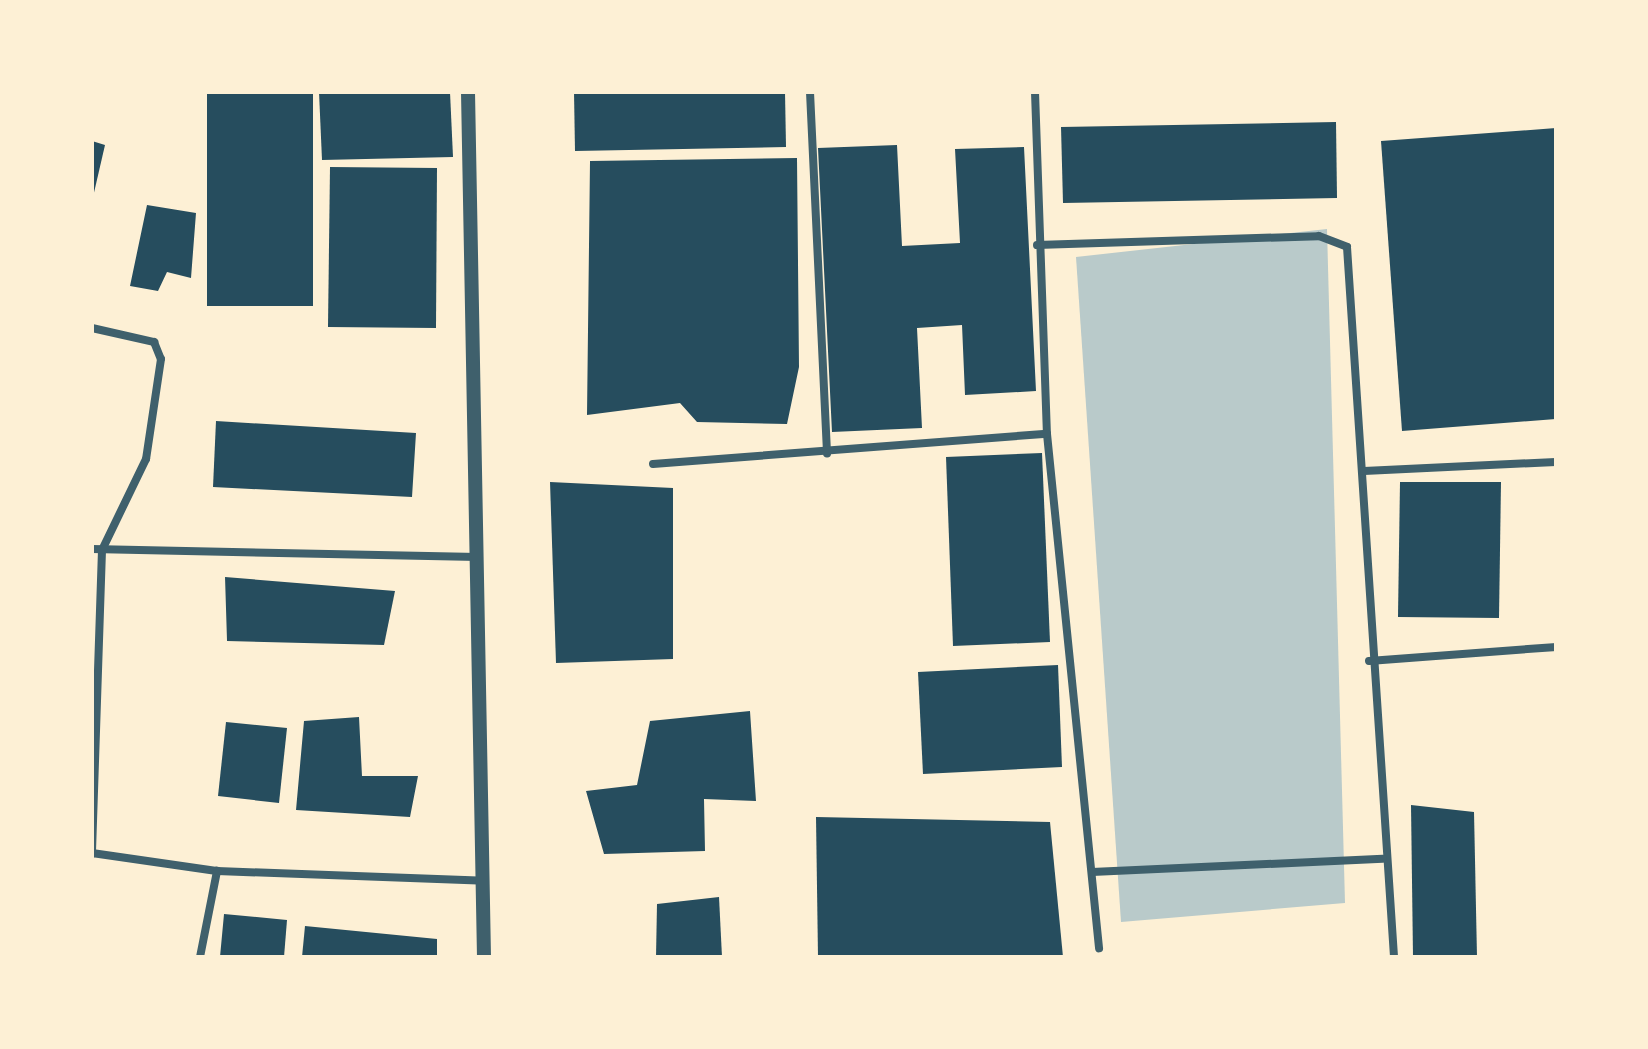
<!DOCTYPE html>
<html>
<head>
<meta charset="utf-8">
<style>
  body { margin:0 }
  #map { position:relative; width:1648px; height:1049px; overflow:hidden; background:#fdf0d5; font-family:"Work Sans",sans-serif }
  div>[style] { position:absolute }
  .green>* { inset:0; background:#b9caca }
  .building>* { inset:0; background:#264d5e }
  .minor>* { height:8px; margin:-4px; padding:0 4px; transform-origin:4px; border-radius:4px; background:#3f606c }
  .tertiary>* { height:14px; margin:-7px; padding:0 7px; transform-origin:7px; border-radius:7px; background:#3f606c }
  span { translate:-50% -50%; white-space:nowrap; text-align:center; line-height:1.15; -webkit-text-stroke:6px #fdf0d5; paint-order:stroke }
  .frame { position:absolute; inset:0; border:94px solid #fdf0d5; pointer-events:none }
</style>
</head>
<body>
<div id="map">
  <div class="green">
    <i style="clip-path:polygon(1327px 229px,1345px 903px,1121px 922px,1076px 257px)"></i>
  </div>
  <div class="building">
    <i style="clip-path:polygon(207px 92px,313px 92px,313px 306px,207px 306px)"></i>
    <i style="clip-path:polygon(319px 92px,450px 92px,453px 157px,322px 160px)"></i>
    <i style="clip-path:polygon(574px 92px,785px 92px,786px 147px,575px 151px)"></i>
    <i style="clip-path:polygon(1336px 122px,1337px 198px,1063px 203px,1061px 127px)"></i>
    <i style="clip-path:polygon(1556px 128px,1556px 419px,1402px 431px,1381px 141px)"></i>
    <i style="clip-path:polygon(92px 141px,105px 145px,93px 197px,92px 197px)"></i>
    <i style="clip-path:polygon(897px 145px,902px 246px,960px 243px,955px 149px,1024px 147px,1036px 391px,965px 395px,962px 325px,917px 328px,922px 428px,832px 432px,818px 148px)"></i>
    <i style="clip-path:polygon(797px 158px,799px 367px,787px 424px,697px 422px,680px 403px,587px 415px,590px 161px)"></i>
    <i style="clip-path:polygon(330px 167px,437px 168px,436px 328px,328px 327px)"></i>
    <i style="clip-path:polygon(147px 205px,196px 213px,191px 278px,167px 272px,158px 291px,130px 286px)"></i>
    <i style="clip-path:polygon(216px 421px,416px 433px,412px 497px,213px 487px)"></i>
    <i style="clip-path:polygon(1042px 453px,1050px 642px,953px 646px,946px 457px)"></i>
    <i style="clip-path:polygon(550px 482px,673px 488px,673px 659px,556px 663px)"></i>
    <i style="clip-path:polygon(1400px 482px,1501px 482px,1499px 618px,1398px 617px)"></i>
    <i style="clip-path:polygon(225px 577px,395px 591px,384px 645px,227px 641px)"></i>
    <i style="clip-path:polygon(1058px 665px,1062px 767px,923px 774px,918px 672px)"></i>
    <i style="clip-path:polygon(750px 711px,756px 801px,704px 799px,705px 851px,604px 854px,586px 791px,637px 785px,650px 721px)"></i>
    <i style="clip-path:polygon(359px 717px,362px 776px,418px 776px,410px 817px,296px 810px,304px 721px)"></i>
    <i style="clip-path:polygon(226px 722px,287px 728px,279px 803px,218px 796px)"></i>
    <i style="clip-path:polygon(1411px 805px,1474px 812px,1477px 957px,1413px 957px)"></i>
    <i style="clip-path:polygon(816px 817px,1050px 822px,1063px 957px,818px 957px)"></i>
    <i style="clip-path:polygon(719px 897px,722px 957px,656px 957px,657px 904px)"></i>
    <i style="clip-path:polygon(224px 914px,287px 920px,284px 957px,220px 957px)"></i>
    <i style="clip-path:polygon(305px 926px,437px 939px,437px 957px,302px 957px)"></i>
  </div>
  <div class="minor">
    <i style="left:810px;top:92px;width:362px;rotate:87.3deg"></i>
    <i style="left:1035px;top:92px;width:342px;rotate:88deg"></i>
    <i style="left:1047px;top:434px;width:517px;rotate:84.22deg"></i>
    <i style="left:1037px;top:245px;width:282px;rotate:-1.8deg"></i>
    <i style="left:1319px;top:236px;width:30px;rotate:21deg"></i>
    <i style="left:1347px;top:247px;width:712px;rotate:86.21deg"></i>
    <i style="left:92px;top:328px;width:64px;rotate:12.7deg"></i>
    <i style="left:154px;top:342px;width:18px;rotate:68deg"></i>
    <i style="left:161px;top:359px;width:101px;rotate:98.5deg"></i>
    <i style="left:146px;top:459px;width:101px;rotate:115.8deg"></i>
    <i style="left:102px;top:550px;width:304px;rotate:91.9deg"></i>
    <i style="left:653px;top:464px;width:395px;rotate:-4.4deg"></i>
    <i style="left:1364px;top:471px;width:192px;rotate:-2.7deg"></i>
    <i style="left:92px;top:549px;width:386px;rotate:1.2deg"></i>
    <i style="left:1369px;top:661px;width:188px;rotate:-4.3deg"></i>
    <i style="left:92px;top:853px;width:126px;rotate:8.2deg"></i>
    <i style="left:217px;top:871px;width:268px;rotate:2.1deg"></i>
    <i style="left:1092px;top:872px;width:291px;rotate:-2.6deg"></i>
    <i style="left:200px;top:957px;width:88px;rotate:-78.8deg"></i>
  </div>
  <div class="tertiary">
    <i style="left:468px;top:92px;width:865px;rotate:88.94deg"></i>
  </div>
  <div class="frame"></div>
</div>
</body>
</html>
